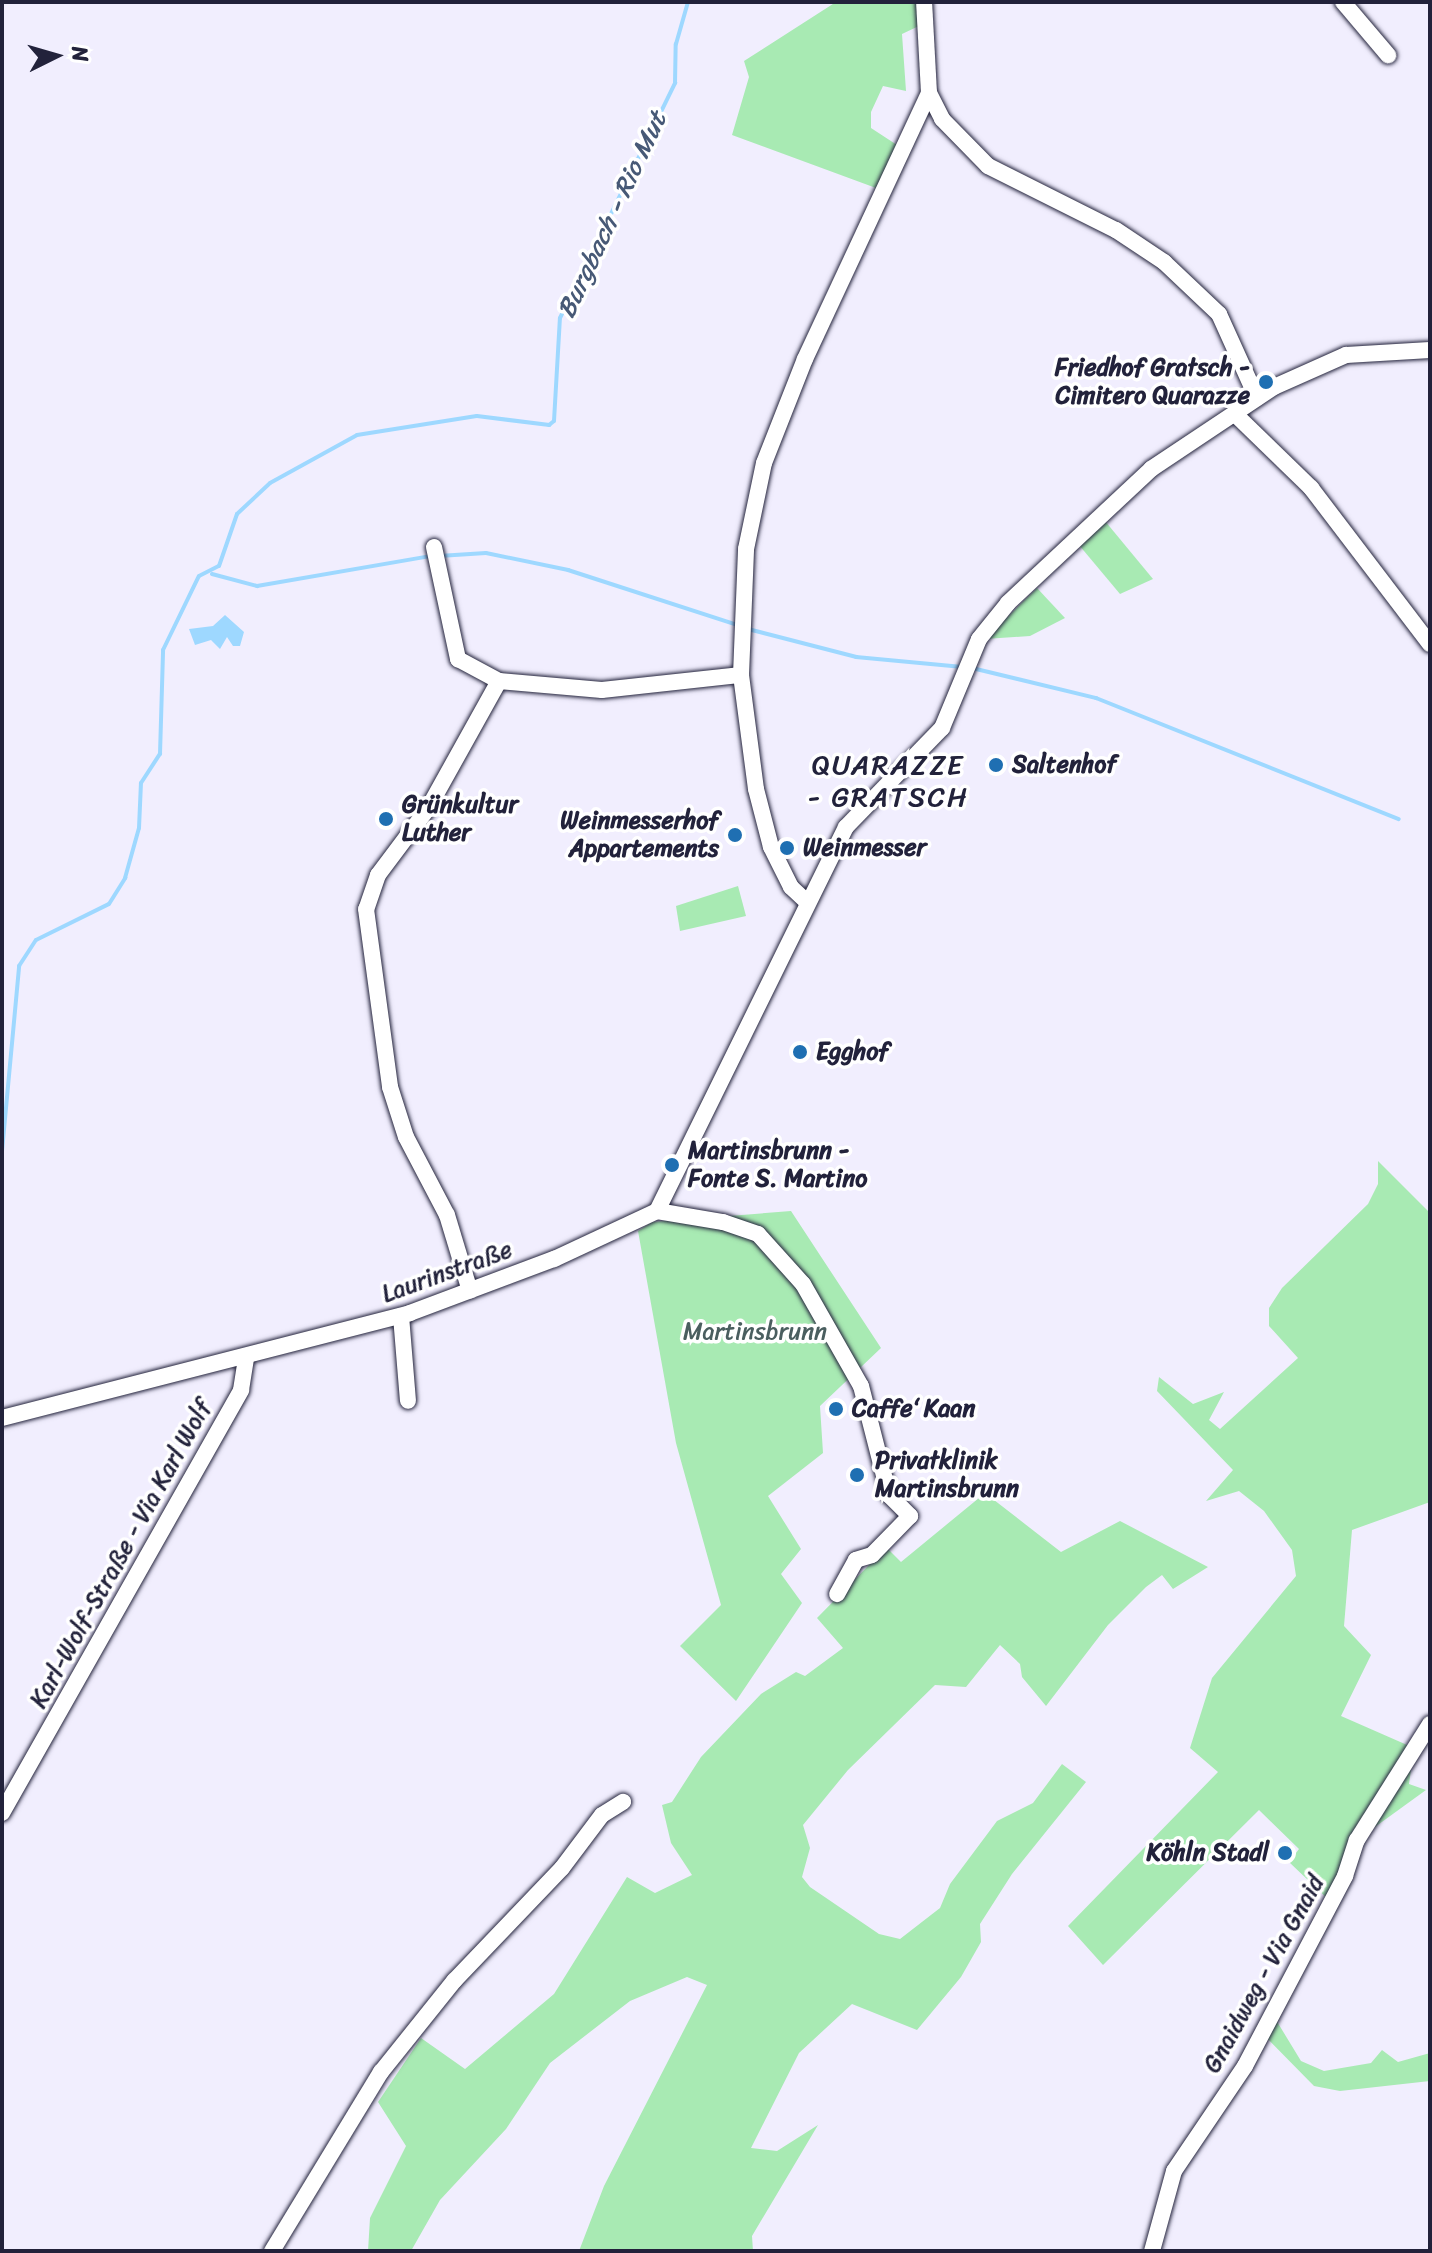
<!DOCTYPE html>
<html>
<head>
<meta charset="utf-8">
<style>
  body { margin:0 }
  #map { position:relative; width:1432px; height:2253px; overflow:hidden; background:#f1eefe; font-family:Sriracha,sans-serif }
  div>[style] { position:absolute }
  .green>* { inset:0; background:#a8eab3 }
  .water>* { inset:0; background:#9ed8ff }
  .stream>* { height:4px; margin:-2px; padding:0 2px; transform-origin:2px; border-radius:2px; background:#9ed8ff }
  .roads { filter:drop-shadow(0 0 2px #22223b) drop-shadow(0 0 2px #22223b) }
  .minor>* { height:16px; margin:-8px; padding:0 8px; transform-origin:8px; border-radius:8px; background:#fff }
  .dots>* { width:22px; height:22px; translate:-50% -50%; box-sizing:border-box; border:4px solid #fff; border-radius:50% }
  span { translate:-50% -50%; white-space:nowrap; text-align:center; line-height:1.15; -webkit-text-stroke:7px #fff; paint-order:stroke }
  .poi-label { font-size:24px; color:#22223b; font-weight:700 }
  .right { translate:-100% -50%; text-align:right }
  .left { translate:0 -50%; text-align:left }
  .street-label { font-size:24px; color:#22223b }
  .park-label { font-size:24px; color:#4a5e5f }
  .water-label { font-size:26px; color:#475976; font-style:italic }
  .quarter-label { font-size:28px; color:#22223b; letter-spacing:2px }
  .frame { position:absolute; inset:0; border:4px solid #22223b; pointer-events:none }
  .north { position:absolute; left:16px; top:16px; width:80px; height:80px; -webkit-text-stroke:6px #fff; paint-order:stroke; rotate:85deg; font-size:22px; font-weight:700; line-height:32px; text-align:center; color:#22223b }
  .north::after { content:''; display:block; margin:auto; width:28px; height:36px; background:#22223b; clip-path:polygon(50% 0,100% 100%,50% 72%,0 100%) }
</style>
</head>
<body>
<div id="map">
  <div class="green">
    <i style="clip-path:polygon(836px 2px,917px 2px,921px 25px,902px 34px,906px 91px,883px 86px,871px 112px,871px 128px,897px 145px,876px 188px,732px 135px,749px 77px,744px 61px)"></i>
    <i style="clip-path:polygon(1105px 521px,1153px 579px,1120px 594px,1079px 545px)"></i>
    <i style="clip-path:polygon(1037px 588px,1065px 618px,1030px 636px,985px 639px)"></i>
    <i style="clip-path:polygon(738px 886px,746px 916px,680px 931px,676px 906px)"></i>
    <i style="clip-path:polygon(1378px 1161px,1430px 1213px,1430px 1502px,1352px 1530px,1344px 1626px,1371px 1655px,1341px 1716px,1414px 1748px,1409px 1784px,1426px 1790px,1357px 1840px,1331px 1902px,1289px 1862px,1299px 1849px,1259px 1810px,1103px 1965px,1068px 1926px,1218px 1772px,1190px 1748px,1212px 1678px,1296px 1576px,1292px 1550px,1264px 1511px,1239px 1491px,1206px 1501px,1233px 1470px,1157px 1391px,1159px 1377px,1193px 1404px,1224px 1392px,1209px 1420px,1220px 1429px,1298px 1358px,1269px 1326px,1269px 1308px,1282px 1288px,1368px 1204px,1378px 1184px)"></i>
    <i style="clip-path:polygon(791px 1211px,881px 1348px,820px 1406px,823px 1453px,768px 1496px,801px 1549px,781px 1574px,802px 1603px,736px 1701px,680px 1646px,721px 1605px,676px 1443px,638px 1231px,652px 1222px)"></i>
    <i style="clip-path:polygon(985px 1493px,1061px 1552px,1120px 1521px,1208px 1567px,1173px 1589px,1162px 1575px,1146px 1587px,1108px 1625px,1046px 1706px,1022px 1677px,1020px 1664px,1000px 1645px,966px 1687px,935px 1685px,848px 1770px,803px 1825px,810px 1848px,802px 1877px,810px 1887px,879px 1934px,900px 1939px,940px 1908px,950px 1884px,997px 1821px,1033px 1803px,1062px 1764px,1086px 1782px,1012px 1874px,980px 1924px,981px 1942px,961px 1977px,917px 2030px,852px 2004px,799px 2053px,751px 2148px,777px 2151px,818px 2125px,752px 2236px,753px 2251px,579px 2251px,604px 2186px,707px 1985px,687px 1977px,630px 2001px,550px 2063px,506px 2129px,440px 2200px,411px 2251px,368px 2251px,370px 2218px,406px 2146px,378px 2102px,421px 2038px,465px 2069px,554px 1994px,627px 1877px,655px 1893px,692px 1875px,671px 1843px,662px 1805px,672px 1802px,701px 1757px,761px 1694px,796px 1672px,805px 1676px,843px 1648px,817px 1618px,870px 1564px,887px 1548px,901px 1562px)"></i>
    <i style="clip-path:polygon(1273px 2015px,1301px 2061px,1324px 2071px,1371px 2063px,1382px 2050px,1398px 2062px,1430px 2053px,1430px 2081px,1340px 2091px,1314px 2086px,1263px 2034px)"></i>
  </div>
  <div class="water">
    <i style="clip-path:polygon(225px 615px,244px 632px,240px 646px,233px 646px,227px 637px,220px 649px,211px 640px,195px 645px,189px 629px,213px 626px)"></i>
  </div>
  <div class="stream">
    <i style="left:439px;top:556px;width:47px;rotate:-3.7deg"></i>
    <i style="left:486px;top:553px;width:84px;rotate:11.7deg"></i>
    <i style="left:568px;top:570px;width:181px;rotate:18deg"></i>
    <i style="left:212px;top:574px;width:47px;rotate:14.9deg"></i>
    <i style="left:257px;top:586px;width:177px;rotate:-9.8deg"></i>
    <i style="left:748px;top:629px;width:112px;rotate:14.5deg"></i>
    <i style="left:856px;top:657px;width:107px;rotate:5.3deg"></i>
    <i style="left:972px;top:668px;width:128px;rotate:13.6deg"></i>
    <i style="left:1096px;top:698px;width:326px;rotate:21.8deg"></i>
    <i style="left:2px;top:1151px;width:186px;rotate:-84.7deg"></i>
    <i style="left:19px;top:966px;width:31px;rotate:-57deg"></i>
    <i style="left:36px;top:940px;width:81px;rotate:-26.3deg"></i>
    <i style="left:109px;top:904px;width:31px;rotate:-58deg"></i>
    <i style="left:125px;top:878px;width:52px;rotate:-74.4deg"></i>
    <i style="left:139px;top:828px;width:45px;rotate:-87.5deg"></i>
    <i style="left:141px;top:783px;width:35px;rotate:-57deg"></i>
    <i style="left:160px;top:754px;width:104px;rotate:-88.3deg"></i>
    <i style="left:163px;top:650px;width:82px;rotate:-64.1deg"></i>
    <i style="left:199px;top:576px;width:22px;rotate:-27deg"></i>
    <i style="left:219px;top:566px;width:55px;rotate:-70.9deg"></i>
    <i style="left:237px;top:514px;width:45px;rotate:-43.2deg"></i>
    <i style="left:270px;top:483px;width:99px;rotate:-28.9deg"></i>
    <i style="left:357px;top:435px;width:121px;rotate:-9deg"></i>
    <i style="left:477px;top:416px;width:73px;rotate:7.1deg"></i>
    <i style="left:549px;top:425px;width:6px;rotate:-39deg"></i>
    <i style="left:554px;top:421px;width:103px;rotate:-86.7deg"></i>
    <i style="left:560px;top:318px;width:262px;rotate:-63.9deg"></i>
    <i style="left:675px;top:83px;width:39px;rotate:-89deg"></i>
    <i style="left:676px;top:44px;width:44px;rotate:-74.1deg"></i>
  </div>
  <div class="roads">
    <div class="minor">
      <i style="left:1343px;top:2px;width:70px;rotate:49.7deg"></i>
      <i style="left:929px;top:93px;width:29px;rotate:63deg"></i>
      <i style="left:942px;top:119px;width:66px;rotate:45.6deg"></i>
      <i style="left:988px;top:166px;width:143px;rotate:26.6deg"></i>
      <i style="left:1116px;top:230px;width:58px;rotate:33.7deg"></i>
      <i style="left:1164px;top:262px;width:76px;rotate:43.4deg"></i>
      <i style="left:1219px;top:314px;width:92px;rotate:65.7deg"></i>
      <i style="left:1236px;top:415px;width:105px;rotate:44.2deg"></i>
      <i style="left:1311px;top:488px;width:196px;rotate:52.7deg"></i>
      <i style="left:434px;top:547px;width:115px;rotate:77.9deg"></i>
      <i style="left:458px;top:659px;width:47px;rotate:28.2deg"></i>
      <i style="left:499px;top:681px;width:144px;rotate:119.1deg"></i>
      <i style="left:429px;top:807px;width:85px;rotate:126.9deg"></i>
      <i style="left:378px;top:875px;width:36px;rotate:109deg"></i>
      <i style="left:366px;top:909px;width:180px;rotate:82.3deg"></i>
      <i style="left:390px;top:1087px;width:52px;rotate:72.3deg"></i>
      <i style="left:406px;top:1137px;width:88px;rotate:62.3deg"></i>
      <i style="left:447px;top:1215px;width:79px;rotate:73.2deg"></i>
      <i style="left:499px;top:681px;width:103px;rotate:5deg"></i>
      <i style="left:602px;top:690px;width:140px;rotate:-6.2deg"></i>
      <i style="left:807px;top:902px;width:22px;rotate:-137deg"></i>
      <i style="left:791px;top:887px;width:45px;rotate:-116.6deg"></i>
      <i style="left:771px;top:847px;width:60px;rotate:-104.5deg"></i>
      <i style="left:756px;top:789px;width:115px;rotate:-97.5deg"></i>
      <i style="left:741px;top:675px;width:126px;rotate:-87.7deg"></i>
      <i style="left:746px;top:549px;width:88px;rotate:-78.2deg"></i>
      <i style="left:764px;top:463px;width:112px;rotate:-68.5deg"></i>
      <i style="left:805px;top:359px;width:293px;rotate:-65deg"></i>
      <i style="left:929px;top:93px;width:91px;rotate:-93.1deg"></i>
      <i style="left:657px;top:1211px;width:428px;rotate:-63.8deg"></i>
      <i style="left:846px;top:827px;width:138px;rotate:-45.9deg"></i>
      <i style="left:942px;top:728px;width:96px;rotate:-67.4deg"></i>
      <i style="left:979px;top:639px;width:46px;rotate:-51.1deg"></i>
      <i style="left:1008px;top:603px;width:196px;rotate:-43.1deg"></i>
      <i style="left:1151px;top:469px;width:148px;rotate:-33.7deg"></i>
      <i style="left:1274px;top:387px;width:79px;rotate:-24deg"></i>
      <i style="left:1346px;top:355px;width:84px;rotate:-3.4deg"></i>
      <i style="left:657px;top:1211px;width:67px;rotate:9.5deg"></i>
      <i style="left:723px;top:1222px;width:37px;rotate:19deg"></i>
      <i style="left:758px;top:1234px;width:67px;rotate:48deg"></i>
      <i style="left:803px;top:1284px;width:117px;rotate:60.4deg"></i>
      <i style="left:861px;top:1386px;width:113px;rotate:75.6deg"></i>
      <i style="left:889px;top:1495px;width:30px;rotate:45deg"></i>
      <i style="left:910px;top:1516px;width:54px;rotate:134.3deg"></i>
      <i style="left:872px;top:1555px;width:17px;rotate:163deg"></i>
      <i style="left:856px;top:1560px;width:39px;rotate:119deg"></i>
      <i style="left:401px;top:1316px;width:85px;rotate:85.3deg"></i>
      <i style="left:2px;top:1418px;width:421px;rotate:-14.4deg"></i>
      <i style="left:410px;top:1313px;width:154px;rotate:-20.6deg"></i>
      <i style="left:554px;top:1259px;width:114px;rotate:-25deg"></i>
      <i style="left:2px;top:1813px;width:486px;rotate:-60.5deg"></i>
      <i style="left:241px;top:1390px;width:33px;rotate:-81deg"></i>
      <i style="left:272px;top:2251px;width:210px;rotate:-58.7deg"></i>
      <i style="left:381px;top:2072px;width:117px;rotate:-51.3deg"></i>
      <i style="left:454px;top:1981px;width:156px;rotate:-46.3deg"></i>
      <i style="left:562px;top:1868px;width:66px;rotate:-53deg"></i>
      <i style="left:602px;top:1815px;width:25px;rotate:-32deg"></i>
      <i style="left:1152px;top:2251px;width:83px;rotate:-74.6deg"></i>
      <i style="left:1174px;top:2171px;width:127px;rotate:-55.9deg"></i>
      <i style="left:1245px;top:2066px;width:215px;rotate:-62.2deg"></i>
      <i style="left:1345px;top:1876px;width:38px;rotate:-72deg"></i>
      <i style="left:1357px;top:1840px;width:137px;rotate:-57.8deg"></i>
    </div>
  </div>
  <div class="dots">
    <i style="left:1266px;top:382px;background:#1f6fb2"></i>
    <i style="left:996px;top:765px;background:#1f6fb2"></i>
    <i style="left:386px;top:819px;background:#1f6fb2"></i>
    <i style="left:735px;top:835px;background:#1f6fb2"></i>
    <i style="left:787px;top:848px;background:#1f6fb2"></i>
    <i style="left:800px;top:1052px;background:#1f6fb2"></i>
    <i style="left:672px;top:1165px;background:#1f6fb2"></i>
    <i style="left:836px;top:1409px;background:#1f6fb2"></i>
    <i style="left:857px;top:1475px;background:#1f6fb2"></i>
    <i style="left:1285px;top:1853px;background:#1f6fb2"></i>
  </div>
  <div class="poi-label">
    <span class="right" style="left:1250px;top:382px">Friedhof Gratsch -<br>Cimitero Quarazze</span>
    <span class="left" style="left:1012px;top:765px">Saltenhof</span>
    <span class="left" style="left:402px;top:819px">Grünkultur<br>Luther</span>
    <span class="right" style="left:719px;top:835px">Weinmesserhof<br>Appartements</span>
    <span class="left" style="left:803px;top:848px">Weinmesser</span>
    <span class="left" style="left:816px;top:1052px">Egghof</span>
    <span class="left" style="left:688px;top:1165px">Martinsbrunn -<br>Fonte S. Martino</span>
    <span class="left" style="left:852px;top:1409px">Caffe‘ Kaan</span>
    <span class="left" style="left:875px;top:1475px">Privatklinik<br>Martinsbrunn</span>
    <span class="right" style="left:1269px;top:1853px">Köhln Stadl</span>
  </div>
  <div class="street-label">
    <span style="left:447px;top:1272px;rotate:-20deg">Laurinstraße</span>
    <span style="left:121px;top:1554px;rotate:-61deg">Karl-Wolf-Straße - Via Karl Wolf</span>
    <span style="left:1264px;top:1974px;rotate:-61deg">Gnaidweg - Via Gnaid</span>
  </div>
  <div class="park-label">
    <span style="left:755px;top:1332px">Martinsbrunn</span>
  </div>
  <div class="water-label">
    <span style="left:612px;top:215px;rotate:-65deg">Burgbach - Rio Mut</span>
  </div>
  <div class="quarter-label">
    <span style="left:888px;top:781px">QUARAZZE<br>- GRATSCH</span>
  </div>
  <div class="frame"></div>
  <div class="north">N</div>
</div>
</body>
</html>
